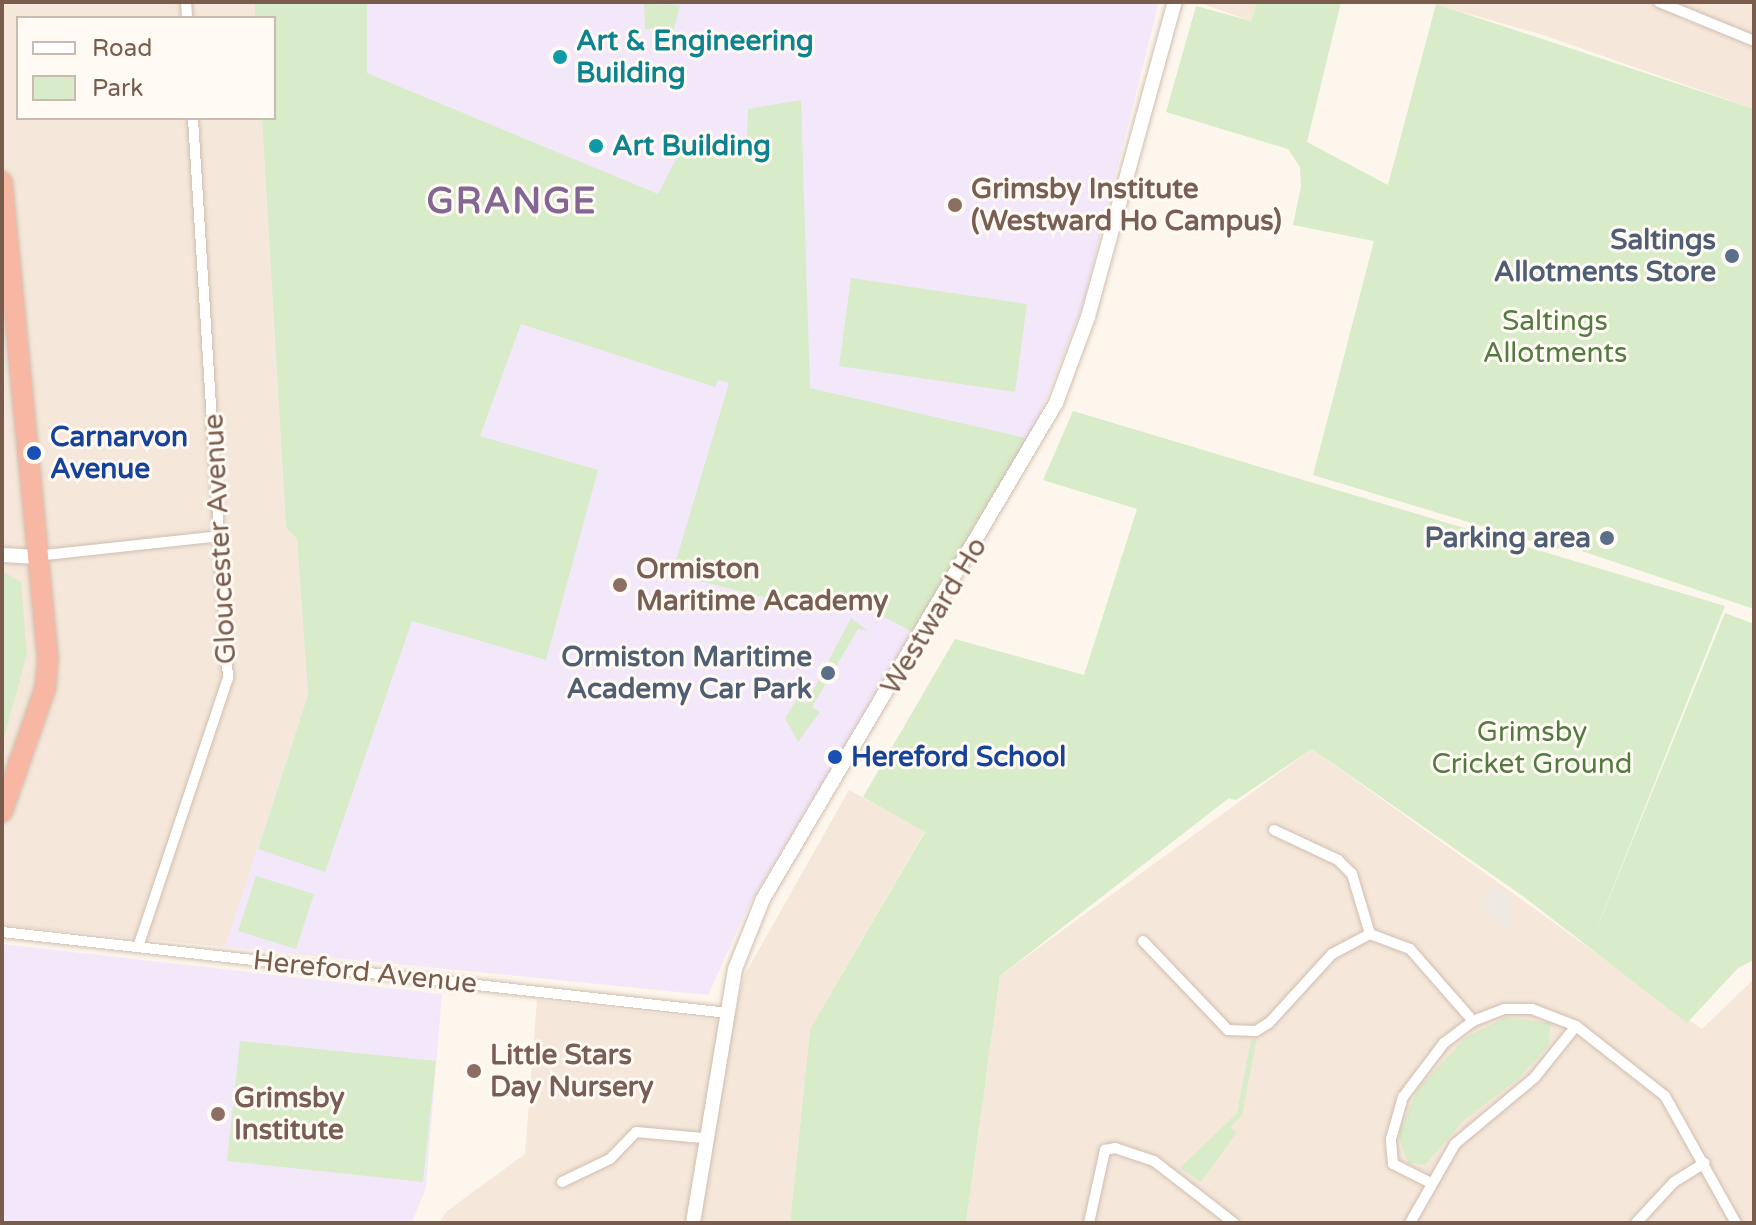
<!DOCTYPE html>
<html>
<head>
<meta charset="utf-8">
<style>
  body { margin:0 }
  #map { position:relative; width:1756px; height:1225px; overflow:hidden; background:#fdf6ec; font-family:"Varela Round",sans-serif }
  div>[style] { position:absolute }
  .residential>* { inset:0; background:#f5e8da }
  .industrial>* { inset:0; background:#efe9e4 }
  .education>* { inset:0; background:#f3e8fa }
  .green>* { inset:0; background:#d8ecc9 }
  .roads { filter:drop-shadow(0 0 2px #d1beb0) drop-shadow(0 0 2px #d1beb0) }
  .street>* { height:10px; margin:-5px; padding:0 5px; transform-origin:5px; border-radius:5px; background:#fff }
  .secondary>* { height:14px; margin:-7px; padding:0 7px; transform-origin:7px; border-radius:7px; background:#fff }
  .highway>* { height:20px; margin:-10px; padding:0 10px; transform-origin:10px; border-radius:10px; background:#f7b7a3 }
  .dots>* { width:22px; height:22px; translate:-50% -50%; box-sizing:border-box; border:4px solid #fffaf3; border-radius:50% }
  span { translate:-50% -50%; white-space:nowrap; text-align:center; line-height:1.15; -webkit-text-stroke:6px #fffaf3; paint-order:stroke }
  .culture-label { font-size:28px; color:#0d838f; font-weight:700 }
  .left { translate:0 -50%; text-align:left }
  .education-label { font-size:28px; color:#785e54; font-weight:700 }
  .service-label { font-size:28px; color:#4e5e75; font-weight:700 }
  .right { translate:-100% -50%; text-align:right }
  .park-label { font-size:28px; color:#537a41 }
  .transit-label { font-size:28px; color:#164399; font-weight:700 }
  .street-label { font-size:28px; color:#7a5c4d }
  .district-label { font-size:36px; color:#846695; font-weight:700; letter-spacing:2px }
  .frame { position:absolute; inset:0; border:4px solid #7a5c4d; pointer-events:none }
  .legend { position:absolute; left:16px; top:16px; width:260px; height:104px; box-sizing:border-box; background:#fffaf3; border:2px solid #cabbb1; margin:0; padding:10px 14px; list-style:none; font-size:24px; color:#7a5c4d }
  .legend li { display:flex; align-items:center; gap:16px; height:40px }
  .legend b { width:40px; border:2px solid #cabbb1 }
</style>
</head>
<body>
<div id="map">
  <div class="residential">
    <i style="clip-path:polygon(2px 2px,255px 2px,255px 18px,18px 18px,18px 118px,262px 118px,286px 528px,297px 539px,309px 695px,225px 947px,2px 925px)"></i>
    <i style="clip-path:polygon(1197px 2px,1257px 2px,1251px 21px)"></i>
    <i style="clip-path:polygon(1427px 2px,1754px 2px,1754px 109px,1543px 35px)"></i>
    <i style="clip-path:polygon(1312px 749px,1702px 1029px,1754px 979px,1754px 1223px,966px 1223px,1000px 976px)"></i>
    <i style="clip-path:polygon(849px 790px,925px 831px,810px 1029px,790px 1223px,439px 1223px,447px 1211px,525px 1154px,537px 1000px,733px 1022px,744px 976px)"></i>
  </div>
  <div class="industrial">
    <i style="clip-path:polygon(1495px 885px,1514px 902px,1507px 929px,1479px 902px)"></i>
  </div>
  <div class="education">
    <i style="clip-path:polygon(255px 2px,1159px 2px,1082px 307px,1030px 439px,749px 905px,708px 995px,225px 947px,308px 695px,297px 539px,286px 528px,262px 118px,274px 118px,274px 18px,255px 18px)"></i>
    <i style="clip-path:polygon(2px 944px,442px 994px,426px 1187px,412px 1223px,2px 1223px)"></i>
  </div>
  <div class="green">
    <i style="clip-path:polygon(255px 2px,367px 2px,367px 73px,658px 194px,687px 138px,694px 150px,731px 150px,731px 138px,747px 137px,748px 109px,801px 100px,810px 388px,1030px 439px,912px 632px,844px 595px,783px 602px,672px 574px,729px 383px,718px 380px,715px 387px,521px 324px,480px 436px,598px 470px,546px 660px,412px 621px,325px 872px,258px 849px,308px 695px,297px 539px,286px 528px,262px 118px,274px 118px,274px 18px,255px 18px)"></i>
    <i style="clip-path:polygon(1257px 2px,1341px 2px,1307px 142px,1388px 185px,1436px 4px,1754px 109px,1754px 609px,1564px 545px,1557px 549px,1313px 475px,1374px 241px,1293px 225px,1301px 186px,1300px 167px,1288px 149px,1166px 112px,1196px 6px,1251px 21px)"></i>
    <i style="clip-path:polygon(644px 4px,680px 5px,674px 29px,645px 29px)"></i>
    <i style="clip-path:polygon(851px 278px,1027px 304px,1015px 392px,839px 366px)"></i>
    <i style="clip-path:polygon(1073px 411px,1725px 606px,1590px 945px,1725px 613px,1754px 624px,1754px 960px,1738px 968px,1687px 1023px,1524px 897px,1312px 749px,1236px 800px,1229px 798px,1000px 976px,966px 1223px,790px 1223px,810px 1029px,925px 832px,863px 797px,955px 639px,1084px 675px,1137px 509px,1043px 480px)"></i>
    <i style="clip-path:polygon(2px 571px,21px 582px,27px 654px,4px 738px)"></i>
    <i style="clip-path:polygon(851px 618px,868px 631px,858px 629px,812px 707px,820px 712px,798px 742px,785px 718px,797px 699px,806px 704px)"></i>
    <i style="clip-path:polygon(256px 876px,314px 894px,296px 949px,238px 931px)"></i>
    <i style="clip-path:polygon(1506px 1017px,1551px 1023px,1548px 1046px,1518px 1079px,1464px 1120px,1425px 1165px,1408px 1163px,1398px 1135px,1418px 1089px,1465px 1038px)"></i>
    <i style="clip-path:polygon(1257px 1038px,1242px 1115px,1230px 1128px,1237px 1132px,1201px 1182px,1180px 1168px,1237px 1113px,1251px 1040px)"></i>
    <i style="clip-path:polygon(240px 1041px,436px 1061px,423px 1182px,227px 1161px)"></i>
  </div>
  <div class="roads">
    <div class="street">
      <i style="left:186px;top:2px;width:16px;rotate:86deg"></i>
      <i style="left:1659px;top:2px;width:103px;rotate:22.3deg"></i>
      <i style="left:36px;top:556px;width:186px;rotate:-6.2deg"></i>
      <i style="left:1274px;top:830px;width:71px;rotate:25.1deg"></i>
      <i style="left:1338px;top:860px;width:20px;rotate:45deg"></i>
      <i style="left:1352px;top:874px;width:63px;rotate:73.3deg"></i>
      <i style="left:2px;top:932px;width:730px;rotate:6.37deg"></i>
      <i style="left:1143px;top:941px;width:123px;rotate:46.3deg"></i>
      <i style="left:1228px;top:1030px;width:28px;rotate:2deg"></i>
      <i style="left:1256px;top:1031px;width:15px;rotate:-32deg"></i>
      <i style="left:1269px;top:1023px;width:93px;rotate:-47.6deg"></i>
      <i style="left:1332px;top:954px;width:43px;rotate:-27.8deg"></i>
      <i style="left:1370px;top:934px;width:43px;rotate:20.6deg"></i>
      <i style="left:1410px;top:949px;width:96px;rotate:48.8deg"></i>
      <i style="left:138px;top:947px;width:284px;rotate:-71.5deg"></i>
      <i style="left:228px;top:678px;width:561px;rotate:-93.58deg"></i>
      <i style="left:562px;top:1182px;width:53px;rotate:-25.6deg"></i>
      <i style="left:610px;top:1159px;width:37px;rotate:-46deg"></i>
      <i style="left:636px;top:1132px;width:67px;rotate:5.1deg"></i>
      <i style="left:1429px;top:1182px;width:40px;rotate:-153.4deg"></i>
      <i style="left:1393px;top:1164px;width:25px;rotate:-95deg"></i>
      <i style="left:1391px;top:1139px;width:44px;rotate:-74.1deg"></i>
      <i style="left:1403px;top:1097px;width:68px;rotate:-52.8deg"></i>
      <i style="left:1444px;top:1043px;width:36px;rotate:-37deg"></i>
      <i style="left:1473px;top:1021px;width:33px;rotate:-21deg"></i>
      <i style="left:1504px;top:1009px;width:28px"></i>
      <i style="left:1532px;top:1009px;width:47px;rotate:21.1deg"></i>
      <i style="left:1576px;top:1026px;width:113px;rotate:38.2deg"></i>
      <i style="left:1665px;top:1096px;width:145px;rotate:60.8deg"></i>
      <i style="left:1089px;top:1223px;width:75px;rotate:-77.6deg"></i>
      <i style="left:1105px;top:1150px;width:10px;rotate:-11deg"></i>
      <i style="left:1115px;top:1148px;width:41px;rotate:18.4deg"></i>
      <i style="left:1154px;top:1161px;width:101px;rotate:37.8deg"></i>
      <i style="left:1410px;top:1223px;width:91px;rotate:-60.3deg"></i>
      <i style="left:1455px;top:1144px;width:104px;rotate:-39.9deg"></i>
      <i style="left:1535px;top:1077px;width:65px;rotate:-51.2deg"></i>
      <i style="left:1636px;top:1223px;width:56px;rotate:-47.2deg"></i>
      <i style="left:1674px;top:1182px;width:36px;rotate:-32deg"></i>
    </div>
    <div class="secondary">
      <i style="left:2px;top:555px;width:33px;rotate:3deg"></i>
      <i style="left:693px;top:1223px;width:257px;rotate:-80.6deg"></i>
      <i style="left:735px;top:969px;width:75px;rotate:-68.2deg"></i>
      <i style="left:763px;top:899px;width:576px;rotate:-59.43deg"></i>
      <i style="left:1056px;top:403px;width:92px;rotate:-69.6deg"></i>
      <i style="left:1088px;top:317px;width:327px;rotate:-74.6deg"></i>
    </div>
    <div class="highway">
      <i style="left:2px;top:182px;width:477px;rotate:84.5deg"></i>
      <i style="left:48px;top:657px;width:32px;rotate:95deg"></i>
      <i style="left:45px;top:689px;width:130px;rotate:109.3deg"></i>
    </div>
  </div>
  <div class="dots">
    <i style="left:560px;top:57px;background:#0f9aa8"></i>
    <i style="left:596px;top:146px;background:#0f9aa8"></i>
    <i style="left:955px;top:205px;background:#8d6e63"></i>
    <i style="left:1732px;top:256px;background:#5c6f8a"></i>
    <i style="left:34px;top:453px;background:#1a4fb4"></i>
    <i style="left:1607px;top:538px;background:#5c6f8a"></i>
    <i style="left:620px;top:585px;background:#8d6e63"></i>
    <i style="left:828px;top:673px;background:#5c6f8a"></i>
    <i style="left:835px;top:757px;background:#1a4fb4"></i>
    <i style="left:474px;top:1071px;background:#8d6e63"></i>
    <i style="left:218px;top:1114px;background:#8d6e63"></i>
  </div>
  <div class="culture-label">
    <span class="left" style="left:576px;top:57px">Art &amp; Engineering<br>Building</span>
    <span class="left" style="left:612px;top:146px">Art Building</span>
  </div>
  <div class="education-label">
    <span class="left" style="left:971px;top:205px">Grimsby Institute<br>(Westward Ho Campus)</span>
    <span class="left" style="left:636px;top:585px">Ormiston<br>Maritime Academy</span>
    <span class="left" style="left:490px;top:1071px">Little Stars<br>Day Nursery</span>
    <span class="left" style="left:234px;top:1114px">Grimsby<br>Institute</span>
  </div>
  <div class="service-label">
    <span class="right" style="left:1716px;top:256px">Saltings<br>Allotments Store</span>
    <span class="right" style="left:1591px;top:538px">Parking area</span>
    <span class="right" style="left:812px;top:673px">Ormiston Maritime<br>Academy Car Park</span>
  </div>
  <div class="park-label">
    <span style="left:1555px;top:337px">Saltings<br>Allotments</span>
    <span style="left:1532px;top:748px">Grimsby<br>Cricket Ground</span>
  </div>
  <div class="transit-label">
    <span class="left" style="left:50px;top:453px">Carnarvon<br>Avenue</span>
    <span class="left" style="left:851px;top:757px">Hereford School</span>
  </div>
  <div class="street-label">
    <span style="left:220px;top:539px;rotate:-93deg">Gloucester Avenue</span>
    <span style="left:934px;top:616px;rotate:-59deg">Westward Ho</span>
    <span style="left:365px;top:972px;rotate:6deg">Hereford Avenue</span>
  </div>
  <div class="district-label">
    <span style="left:512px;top:202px">GRANGE</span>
  </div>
  <div class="frame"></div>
  <ul class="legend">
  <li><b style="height:10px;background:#fff"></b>Road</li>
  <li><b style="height:22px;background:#d8ecc9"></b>Park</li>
  </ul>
</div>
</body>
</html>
